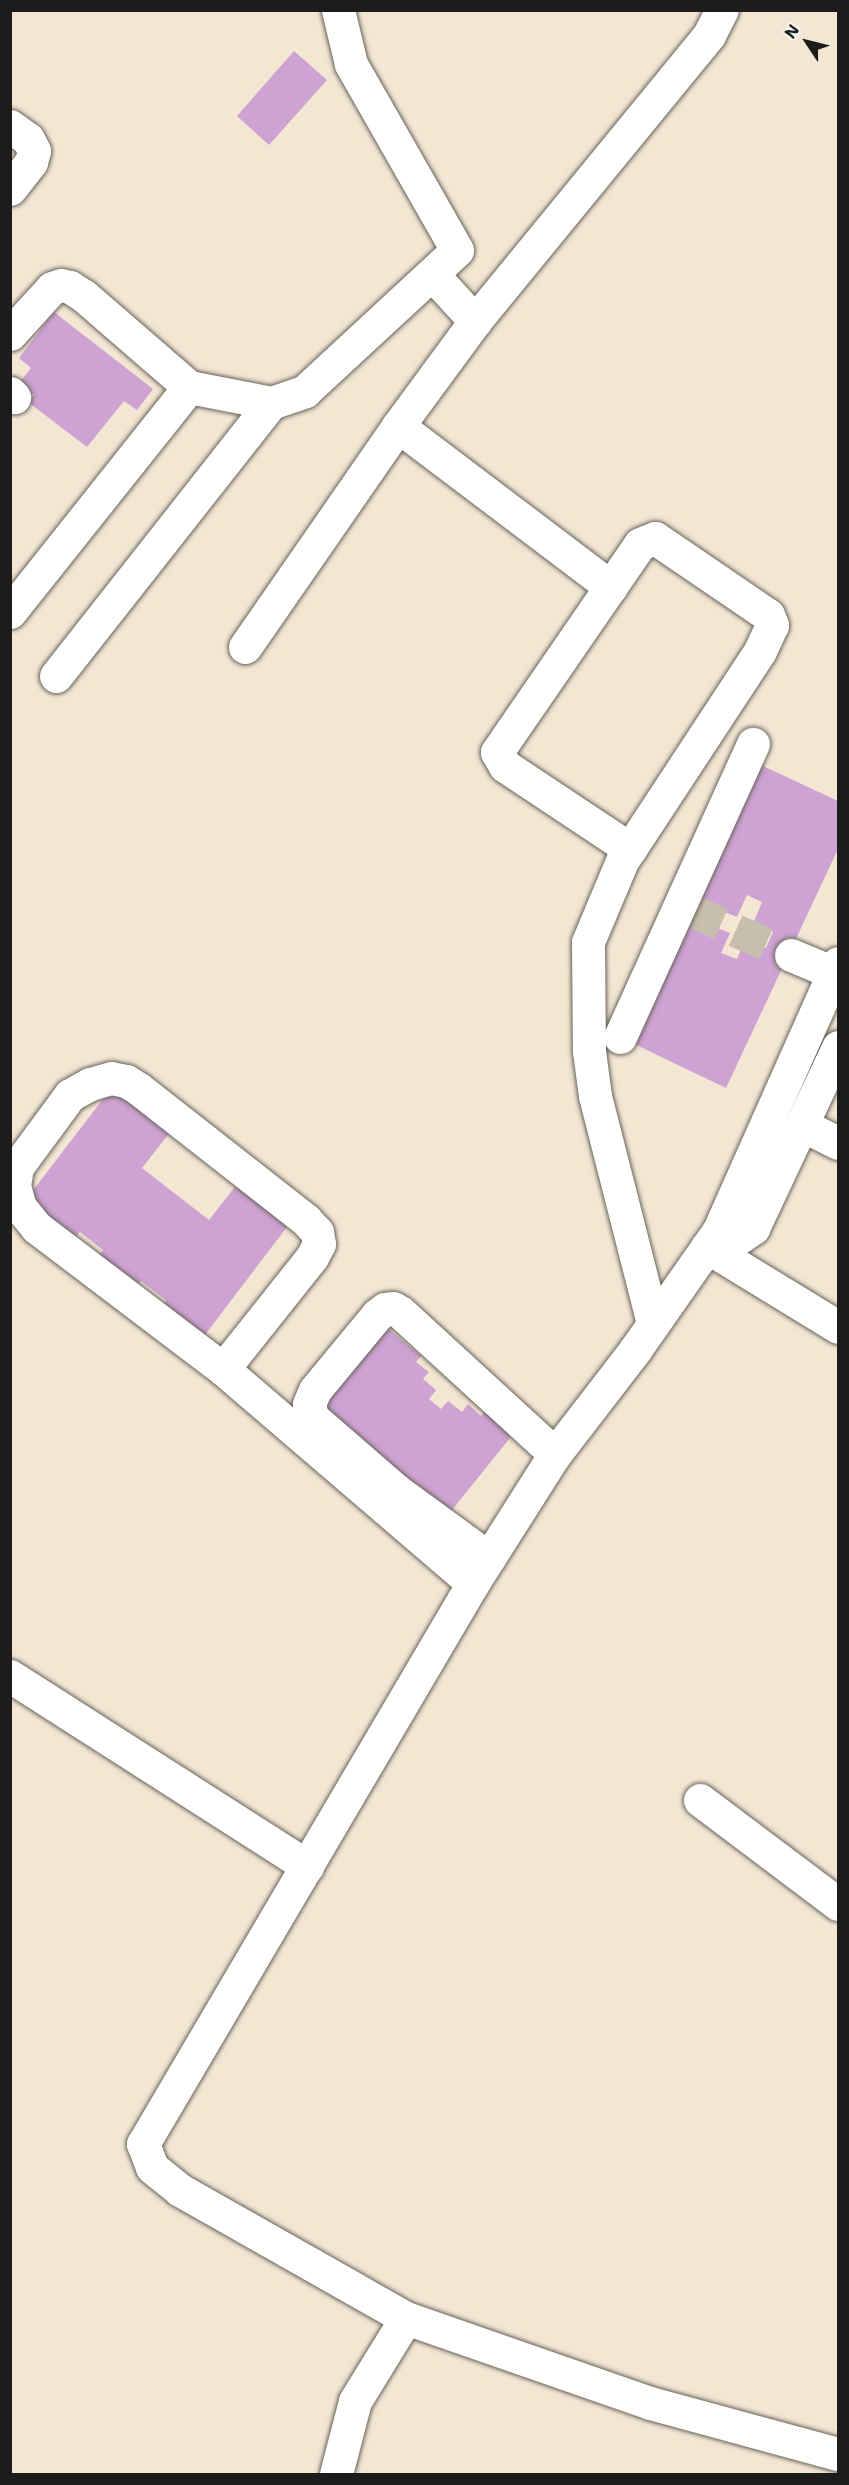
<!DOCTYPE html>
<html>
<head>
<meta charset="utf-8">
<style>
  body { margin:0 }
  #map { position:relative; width:849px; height:2485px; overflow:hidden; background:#f3e7d3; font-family:"Shantell Sans",sans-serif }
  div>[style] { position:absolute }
  .building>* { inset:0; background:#cea2d2 }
  .street-tunnel>* { height:33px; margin-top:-16.5px; transform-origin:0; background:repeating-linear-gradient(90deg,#c8beae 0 33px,transparent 0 49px) }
  .roads { filter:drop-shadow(0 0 2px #67635c) drop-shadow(0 0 2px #67635c) }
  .street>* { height:33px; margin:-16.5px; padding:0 16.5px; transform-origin:16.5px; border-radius:16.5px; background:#fff }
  span { translate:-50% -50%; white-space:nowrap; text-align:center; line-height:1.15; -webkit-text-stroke:5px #f6f6f2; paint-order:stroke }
  .frame { position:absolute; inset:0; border:12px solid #1c1c1c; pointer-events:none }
  .north { position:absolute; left:777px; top:12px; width:60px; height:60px; -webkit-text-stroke:4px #f6f6f2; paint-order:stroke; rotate:305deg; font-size:16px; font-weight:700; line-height:24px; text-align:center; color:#1c1c1c }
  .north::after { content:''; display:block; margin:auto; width:21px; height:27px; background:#1c1c1c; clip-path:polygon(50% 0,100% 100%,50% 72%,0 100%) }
</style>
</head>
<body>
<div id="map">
  <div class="building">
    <i style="clip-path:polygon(294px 51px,327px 80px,269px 145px,237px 116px)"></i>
    <i style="clip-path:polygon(54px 312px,153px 389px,137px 410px,124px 401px,87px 447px,28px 402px,34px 395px,19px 383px,31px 368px,19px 358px)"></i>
    <i style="clip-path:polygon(evenodd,761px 765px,838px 801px,838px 849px,726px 1088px,630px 1042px,761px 765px,747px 895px,762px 902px,753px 924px,773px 932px,766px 948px,745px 940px,737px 959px,721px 953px,730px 933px,710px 925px,717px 909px,737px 917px,747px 895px)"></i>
    <i style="clip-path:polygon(113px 1086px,171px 1131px,142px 1168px,209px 1220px,238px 1183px,290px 1223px,201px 1340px,160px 1308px,166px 1300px,141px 1281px,135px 1288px,97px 1258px,103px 1250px,80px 1232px,73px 1240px,24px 1202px)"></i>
    <i style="clip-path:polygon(385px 1326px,421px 1356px,416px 1362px,429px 1372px,423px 1379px,436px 1390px,429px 1399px,441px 1409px,448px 1401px,462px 1412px,468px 1404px,481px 1416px,486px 1410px,514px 1433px,443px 1521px,319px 1404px)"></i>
  </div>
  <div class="street-tunnel">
    <i style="left:691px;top:910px;width:110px;rotate:24.2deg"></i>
  </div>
  <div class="roads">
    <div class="street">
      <i style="left:10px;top:126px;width:22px;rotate:36deg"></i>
      <i style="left:28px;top:139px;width:13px;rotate:63deg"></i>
      <i style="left:34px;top:151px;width:11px;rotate:105deg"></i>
      <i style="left:31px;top:162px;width:34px;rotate:128deg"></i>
      <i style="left:432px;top:274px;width:64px;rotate:47.5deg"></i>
      <i style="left:10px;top:334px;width:62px;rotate:-47.6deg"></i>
      <i style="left:52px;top:288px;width:9px;rotate:-18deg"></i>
      <i style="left:61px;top:285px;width:9px;rotate:13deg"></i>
      <i style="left:70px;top:287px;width:17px;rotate:33deg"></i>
      <i style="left:84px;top:296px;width:139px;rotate:40.9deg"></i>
      <i style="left:189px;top:387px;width:84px;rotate:11deg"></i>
      <i style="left:271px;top:403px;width:36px;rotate:-19deg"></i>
      <i style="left:305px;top:391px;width:207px;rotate:-42.8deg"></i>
      <i style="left:457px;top:250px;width:214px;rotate:-119.7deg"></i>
      <i style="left:351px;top:64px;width:56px;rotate:-103.5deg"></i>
      <i style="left:10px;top:393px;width:6px;rotate:45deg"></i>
      <i style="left:398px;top:426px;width:267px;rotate:37.1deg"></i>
      <i style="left:10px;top:612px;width:288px;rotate:-51.5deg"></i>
      <i style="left:245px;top:647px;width:269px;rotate:-55.3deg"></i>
      <i style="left:398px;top:426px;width:130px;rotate:-53.7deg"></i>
      <i style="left:475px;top:321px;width:370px;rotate:-50.7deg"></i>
      <i style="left:709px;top:35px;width:28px;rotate:-63deg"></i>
      <i style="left:56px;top:676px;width:347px;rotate:-51.8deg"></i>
      <i style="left:630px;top:849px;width:150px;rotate:-146.4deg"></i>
      <i style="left:505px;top:766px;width:16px;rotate:-120deg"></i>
      <i style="left:497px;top:752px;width:252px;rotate:-55.5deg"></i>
      <i style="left:640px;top:544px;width:16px;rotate:-22deg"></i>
      <i style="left:655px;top:538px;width:137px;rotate:34.3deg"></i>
      <i style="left:768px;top:615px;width:11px;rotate:68deg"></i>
      <i style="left:772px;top:625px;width:29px;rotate:115deg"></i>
      <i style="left:760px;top:651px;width:237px;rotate:123.3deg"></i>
      <i style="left:630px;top:849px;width:14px;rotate:124deg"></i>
      <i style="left:622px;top:861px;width:88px;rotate:112.8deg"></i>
      <i style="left:588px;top:942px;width:109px;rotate:89.5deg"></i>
      <i style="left:589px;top:1051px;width:45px;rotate:82.4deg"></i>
      <i style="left:595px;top:1096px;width:235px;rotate:75.7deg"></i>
      <i style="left:791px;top:955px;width:47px;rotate:22.7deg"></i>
      <i style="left:620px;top:1037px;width:322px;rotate:-65.6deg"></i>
      <i style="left:802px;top:1125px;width:40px;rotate:26.6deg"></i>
      <i style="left:707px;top:1247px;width:24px;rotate:-9deg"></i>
      <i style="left:731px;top:1243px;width:27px;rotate:-34deg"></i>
      <i style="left:753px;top:1228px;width:200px;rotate:-64.8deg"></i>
      <i style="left:707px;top:1247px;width:153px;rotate:31.4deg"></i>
      <i style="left:223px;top:1369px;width:143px;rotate:-51.5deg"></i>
      <i style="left:312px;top:1257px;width:15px;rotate:-62deg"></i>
      <i style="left:319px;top:1244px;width:12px;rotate:-99deg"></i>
      <i style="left:317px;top:1232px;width:16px;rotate:-133deg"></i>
      <i style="left:306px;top:1220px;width:212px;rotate:-141.9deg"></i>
      <i style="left:139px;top:1089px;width:15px;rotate:-148deg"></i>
      <i style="left:126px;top:1081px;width:15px;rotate:-169deg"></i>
      <i style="left:111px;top:1078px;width:22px;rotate:164deg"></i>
      <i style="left:90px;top:1084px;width:23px;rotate:151deg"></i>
      <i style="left:70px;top:1095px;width:89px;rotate:126.4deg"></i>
      <i style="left:17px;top:1167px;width:19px;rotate:99deg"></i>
      <i style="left:14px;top:1186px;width:22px;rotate:74deg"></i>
      <i style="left:20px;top:1207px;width:26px;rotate:51deg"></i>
      <i style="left:36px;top:1227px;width:235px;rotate:37.2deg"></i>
      <i style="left:223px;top:1369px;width:329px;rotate:40.6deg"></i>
      <i style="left:489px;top:1558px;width:114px;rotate:-143.9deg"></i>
      <i style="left:397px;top:1491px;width:113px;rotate:-139deg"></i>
      <i style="left:312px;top:1417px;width:13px;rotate:-103deg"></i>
      <i style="left:309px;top:1404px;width:15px;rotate:-67deg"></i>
      <i style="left:315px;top:1390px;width:97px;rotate:-50.4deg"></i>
      <i style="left:377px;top:1315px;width:10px;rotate:-37deg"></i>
      <i style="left:385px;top:1309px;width:8px;rotate:-7deg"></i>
      <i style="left:393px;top:1308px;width:8px;rotate:30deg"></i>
      <i style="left:400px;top:1312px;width:210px;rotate:42.5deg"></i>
      <i style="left:10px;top:1676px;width:353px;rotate:32.6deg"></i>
      <i style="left:700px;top:1800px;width:173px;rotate:37deg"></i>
      <i style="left:406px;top:2318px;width:258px;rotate:19.2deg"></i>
      <i style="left:650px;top:2403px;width:195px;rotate:15.2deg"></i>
      <i style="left:336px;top:2474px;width:75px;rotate:-75.4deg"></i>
      <i style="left:355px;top:2401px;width:97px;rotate:-58.4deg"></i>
      <i style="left:406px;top:2318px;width:260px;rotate:-150.5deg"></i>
      <i style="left:180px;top:2190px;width:36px;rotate:-141deg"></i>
      <i style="left:152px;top:2167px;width:25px;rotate:-111deg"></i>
      <i style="left:143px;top:2144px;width:651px;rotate:-59.53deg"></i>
      <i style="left:473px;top:1583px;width:153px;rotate:-57.6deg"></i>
      <i style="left:555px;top:1454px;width:131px;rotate:-52.4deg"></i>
      <i style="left:635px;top:1350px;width:146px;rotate:-55deg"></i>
      <i style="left:719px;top:1230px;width:292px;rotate:-66deg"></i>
    </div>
  </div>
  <div class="frame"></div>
  <div class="north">N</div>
</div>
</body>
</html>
